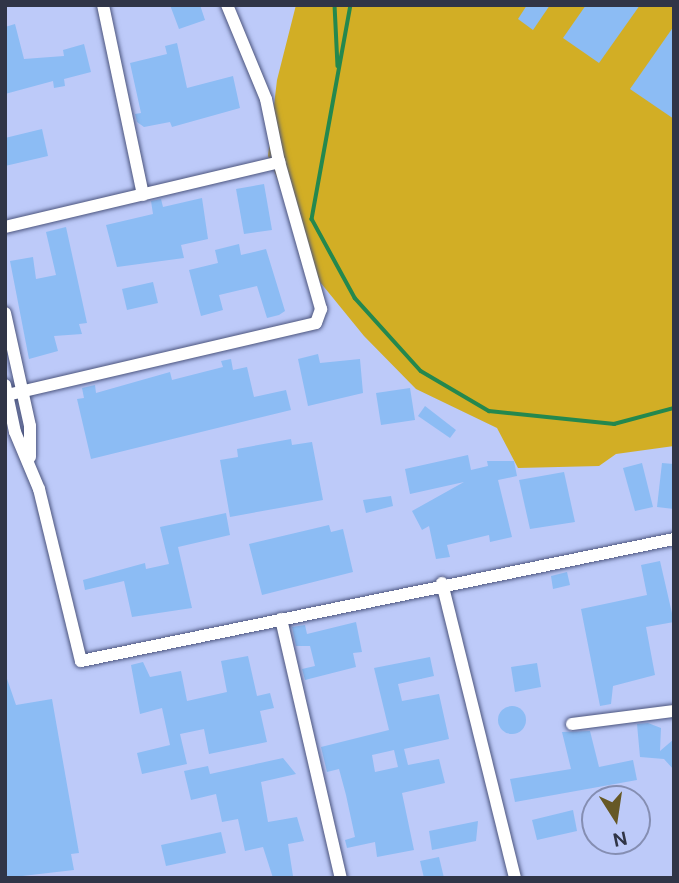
<!DOCTYPE html>
<html>
<head>
<meta charset="utf-8">
<style>
  body { margin:0 }
  #map { position:relative; width:679px; height:883px; overflow:hidden; background:#bdcaf9; font-family:"DM Sans",sans-serif }
  div>[style] { position:absolute }
  .green>* { inset:0; background:#d2ae25 }
  .stream>* { height:3.5px; margin:-1.75px; padding:0 1.75px; transform-origin:1.75px; border-radius:1.75px; background:#24884e }
  .building>* { inset:0; background:#8cbcf4 }
  .round { border-radius:50% }
  .roads { filter:drop-shadow(0 0 2px #4b547d) drop-shadow(0 0 2px #4b547d) }
  .minor>* { height:12px; margin:-6px; padding:0 6px; transform-origin:6px; border-radius:6px; background:#fff }
  span { translate:-50% -50%; white-space:nowrap; text-align:center; line-height:1.15; -webkit-text-stroke:6px #bdcaf9; paint-order:stroke }
  .frame { position:absolute; inset:0; border:7px solid #303547; pointer-events:none }
  .north { position:absolute; left:581px; top:785px; width:70px; height:70px; box-sizing:border-box; background:#bdcaf9; border:2px solid #858eb2; border-radius:50%; rotate:168deg; font-size:19px; font-weight:700; line-height:28px; text-align:center; color:#303547 }
  .north::after { content:''; display:block; margin:auto; width:24px; height:32px; background:#665825; clip-path:polygon(50% 0,100% 100%,50% 72%,0 100%) }
</style>
</head>
<body>
<div id="map">
  <div class="green">
    <i style="clip-path:polygon(296px 5px,674px 5px,674px 446px,616px 454px,599px 466px,518px 468px,497px 428px,416px 389px,364px 336px,320px 282px,268px 156px,277px 80px)"></i>
  </div>
  <div class="stream">
    <i style="left:335px;top:5px;width:61px;rotate:87.2deg"></i>
    <i style="left:351px;top:5px;width:218px;rotate:100.3deg"></i>
    <i style="left:312px;top:219px;width:90px;rotate:61.4deg"></i>
    <i style="left:355px;top:298px;width:98px;rotate:47.9deg"></i>
    <i style="left:421px;top:371px;width:79px;rotate:30.5deg"></i>
    <i style="left:489px;top:411px;width:126px;rotate:5.9deg"></i>
    <i style="left:614px;top:424px;width:62px;rotate:-14.9deg"></i>
  </div>
  <div class="building">
    <i style="clip-path:polygon(170px 5px,200px 5px,205px 20px,179px 29px)"></i>
    <i style="clip-path:polygon(527px 5px,550px 5px,533px 30px,518px 19px)"></i>
    <i style="clip-path:polygon(586px 5px,640px 5px,599px 63px,563px 38px)"></i>
    <i style="clip-path:polygon(15px 24px,24px 59px,64px 56px,63px 50px,84px 44px,91px 72px,64px 79px,65px 86px,54px 88px,53px 81px,5px 94px,5px 27px)"></i>
    <i style="clip-path:polygon(674px 26px,674px 119px,630px 89px)"></i>
    <i style="clip-path:polygon(177px 43px,187px 88px,233px 76px,240px 108px,172px 127px,170px 122px,144px 127px,137px 122px,135px 114px,141px 113px,130px 63px,167px 54px,165px 46px)"></i>
    <i style="clip-path:polygon(42px 129px,48px 156px,5px 166px,5px 138px)"></i>
    <i style="clip-path:polygon(264px 184px,272px 230px,244px 234px,236px 189px)"></i>
    <i style="clip-path:polygon(202px 198px,208px 239px,181px 245px,184px 258px,117px 267px,106px 225px,153px 214px,151px 201px,161px 199px,163px 207px)"></i>
    <i style="clip-path:polygon(66px 227px,87px 323px,79px 324px,82px 334px,54px 336px,58px 351px,29px 359px,10px 261px,33px 257px,36px 279px,56px 275px,46px 232px)"></i>
    <i style="clip-path:polygon(239px 244px,241px 255px,266px 249px,285px 311px,279px 315px,267px 318px,257px 286px,219px 295px,223px 310px,201px 316px,189px 270px,218px 263px,215px 250px)"></i>
    <i style="clip-path:polygon(153px 282px,158px 303px,127px 310px,122px 289px)"></i>
    <i style="clip-path:polygon(318px 354px,320px 363px,360px 359px,363px 393px,308px 406px,298px 359px)"></i>
    <i style="clip-path:polygon(231px 359px,233px 370px,247px 367px,254px 397px,286px 390px,291px 410px,91px 459px,77px 399px,84px 398px,82px 388px,95px 385px,96px 393px,170px 372px,172px 380px,223px 367px,221px 361px)"></i>
    <i style="clip-path:polygon(410px 388px,415px 420px,381px 425px,376px 393px)"></i>
    <i style="clip-path:polygon(425px 406px,456px 430px,450px 438px,418px 416px)"></i>
    <i style="clip-path:polygon(291px 439px,292px 445px,312px 442px,323px 500px,230px 517px,220px 460px,238px 457px,237px 449px)"></i>
    <i style="clip-path:polygon(468px 455px,471px 470px,488px 466px,487px 461px,514px 461px,517px 476px,498px 480px,512px 537px,490px 542px,489px 535px,447px 545px,450px 557px,436px 559px,429px 526px,422px 530px,412px 511px,464px 482px,410px 494px,405px 469px)"></i>
    <i style="clip-path:polygon(642px 463px,653px 507px,635px 511px,623px 468px)"></i>
    <i style="clip-path:polygon(662px 463px,674px 464px,674px 509px,657px 507px)"></i>
    <i style="clip-path:polygon(564px 472px,575px 522px,530px 529px,519px 480px)"></i>
    <i style="clip-path:polygon(391px 496px,393px 506px,366px 513px,363px 500px)"></i>
    <i style="clip-path:polygon(226px 513px,230px 535px,178px 547px,192px 608px,132px 617px,124px 581px,85px 590px,83px 580px,145px 563px,146px 569px,169px 564px,160px 527px)"></i>
    <i style="clip-path:polygon(329px 525px,331px 532px,343px 529px,353px 572px,262px 595px,249px 544px)"></i>
    <i style="clip-path:polygon(660px 561px,674px 622px,646px 627px,655px 675px,613px 686px,611px 704px,600px 706px,581px 609px,647px 595px,641px 565px)"></i>
    <i style="clip-path:polygon(567px 572px,570px 585px,553px 589px,551px 576px)"></i>
    <i style="clip-path:polygon(356px 622px,362px 652px,353px 653px,356px 667px,305px 680px,302px 669px,315px 666px,310px 646px,296px 646px,292px 627px,305px 625px,307px 634px)"></i>
    <i style="clip-path:polygon(248px 656px,257px 696px,270px 693px,274px 708px,260px 711px,267px 742px,209px 754px,204px 729px,180px 734px,187px 764px,142px 774px,137px 753px,170px 745px,162px 708px,140px 714px,131px 665px,143px 662px,150px 677px,181px 671px,187px 701px,227px 692px,221px 661px)"></i>
    <i style="clip-path:polygon(evenodd,430px 657px,434px 676px,398px 684px,402px 701px,439px 694px,449px 739px,404px 749px,408px 765px,439px 759px,445px 783px,402px 793px,414px 850px,377px 857px,375px 842px,347px 848px,345px 840px,355px 837px,346px 795px,339px 769px,327px 772px,321px 747px,389px 730px,374px 668px,430px 657px,394px 750px,398px 767px,375px 772px,372px 755px,394px 750px)"></i>
    <i style="clip-path:polygon(537px 663px,541px 687px,515px 692px,511px 667px)"></i>
    <i style="clip-path:polygon(5px 673px,16px 705px,52px 699px,79px 853px,71px 854px,74px 870px,5px 878px)"></i>
    <i class="round" style="left:498px;top:706px;width:28px;height:28px"></i>
    <i style="clip-path:polygon(648px 723px,661px 728px,660px 751px,674px 739px,674px 770px,664px 759px,640px 757px,637px 724px)"></i>
    <i style="clip-path:polygon(590px 731px,599px 767px,633px 760px,637px 780px,515px 802px,510px 779px,571px 769px,562px 732px)"></i>
    <i style="clip-path:polygon(283px 758px,296px 774px,261px 782px,268px 822px,297px 817px,304px 841px,288px 844px,293px 876px,273px 878px,263px 847px,245px 851px,238px 819px,222px 822px,216px 794px,191px 800px,184px 771px,208px 766px,210px 774px)"></i>
    <i style="clip-path:polygon(573px 810px,577px 831px,537px 840px,532px 820px)"></i>
    <i style="clip-path:polygon(478px 821px,476px 841px,432px 850px,429px 831px)"></i>
    <i style="clip-path:polygon(221px 832px,226px 853px,166px 866px,161px 845px)"></i>
    <i style="clip-path:polygon(439px 857px,444px 878px,424px 878px,420px 861px)"></i>
  </div>
  <div class="roads">
    <div class="minor">
      <i style="left:103px;top:5px;width:194px;rotate:78.1deg"></i>
      <i style="left:5px;top:227px;width:282px;rotate:-13.3deg"></i>
      <i style="left:279px;top:162px;width:64px;rotate:-101.7deg"></i>
      <i style="left:266px;top:99px;width:102px;rotate:-112.5deg"></i>
      <i style="left:5px;top:313px;width:116px;rotate:77.5deg"></i>
      <i style="left:30px;top:426px;width:31px;rotate:90deg"></i>
      <i style="left:5px;top:385px;width:48px;rotate:78deg"></i>
      <i style="left:15px;top:432px;width:62px;rotate:67.2deg"></i>
      <i style="left:39px;top:489px;width:177px;rotate:76.3deg"></i>
      <i style="left:81px;top:661px;width:605px;rotate:-11.63deg"></i>
      <i style="left:7px;top:395px;width:317px;rotate:-13.1deg"></i>
      <i style="left:316px;top:323px;width:15px;rotate:-70deg"></i>
      <i style="left:321px;top:309px;width:153px;rotate:-105.9deg"></i>
      <i style="left:442px;top:583px;width:304px;rotate:76.1deg"></i>
      <i style="left:281px;top:619px;width:266px;rotate:77deg"></i>
      <i style="left:572px;top:724px;width:103px;rotate:-7.3deg"></i>
    </div>
  </div>
  <div class="frame"></div>
  <div class="north">N</div>
</div>
</body>
</html>
